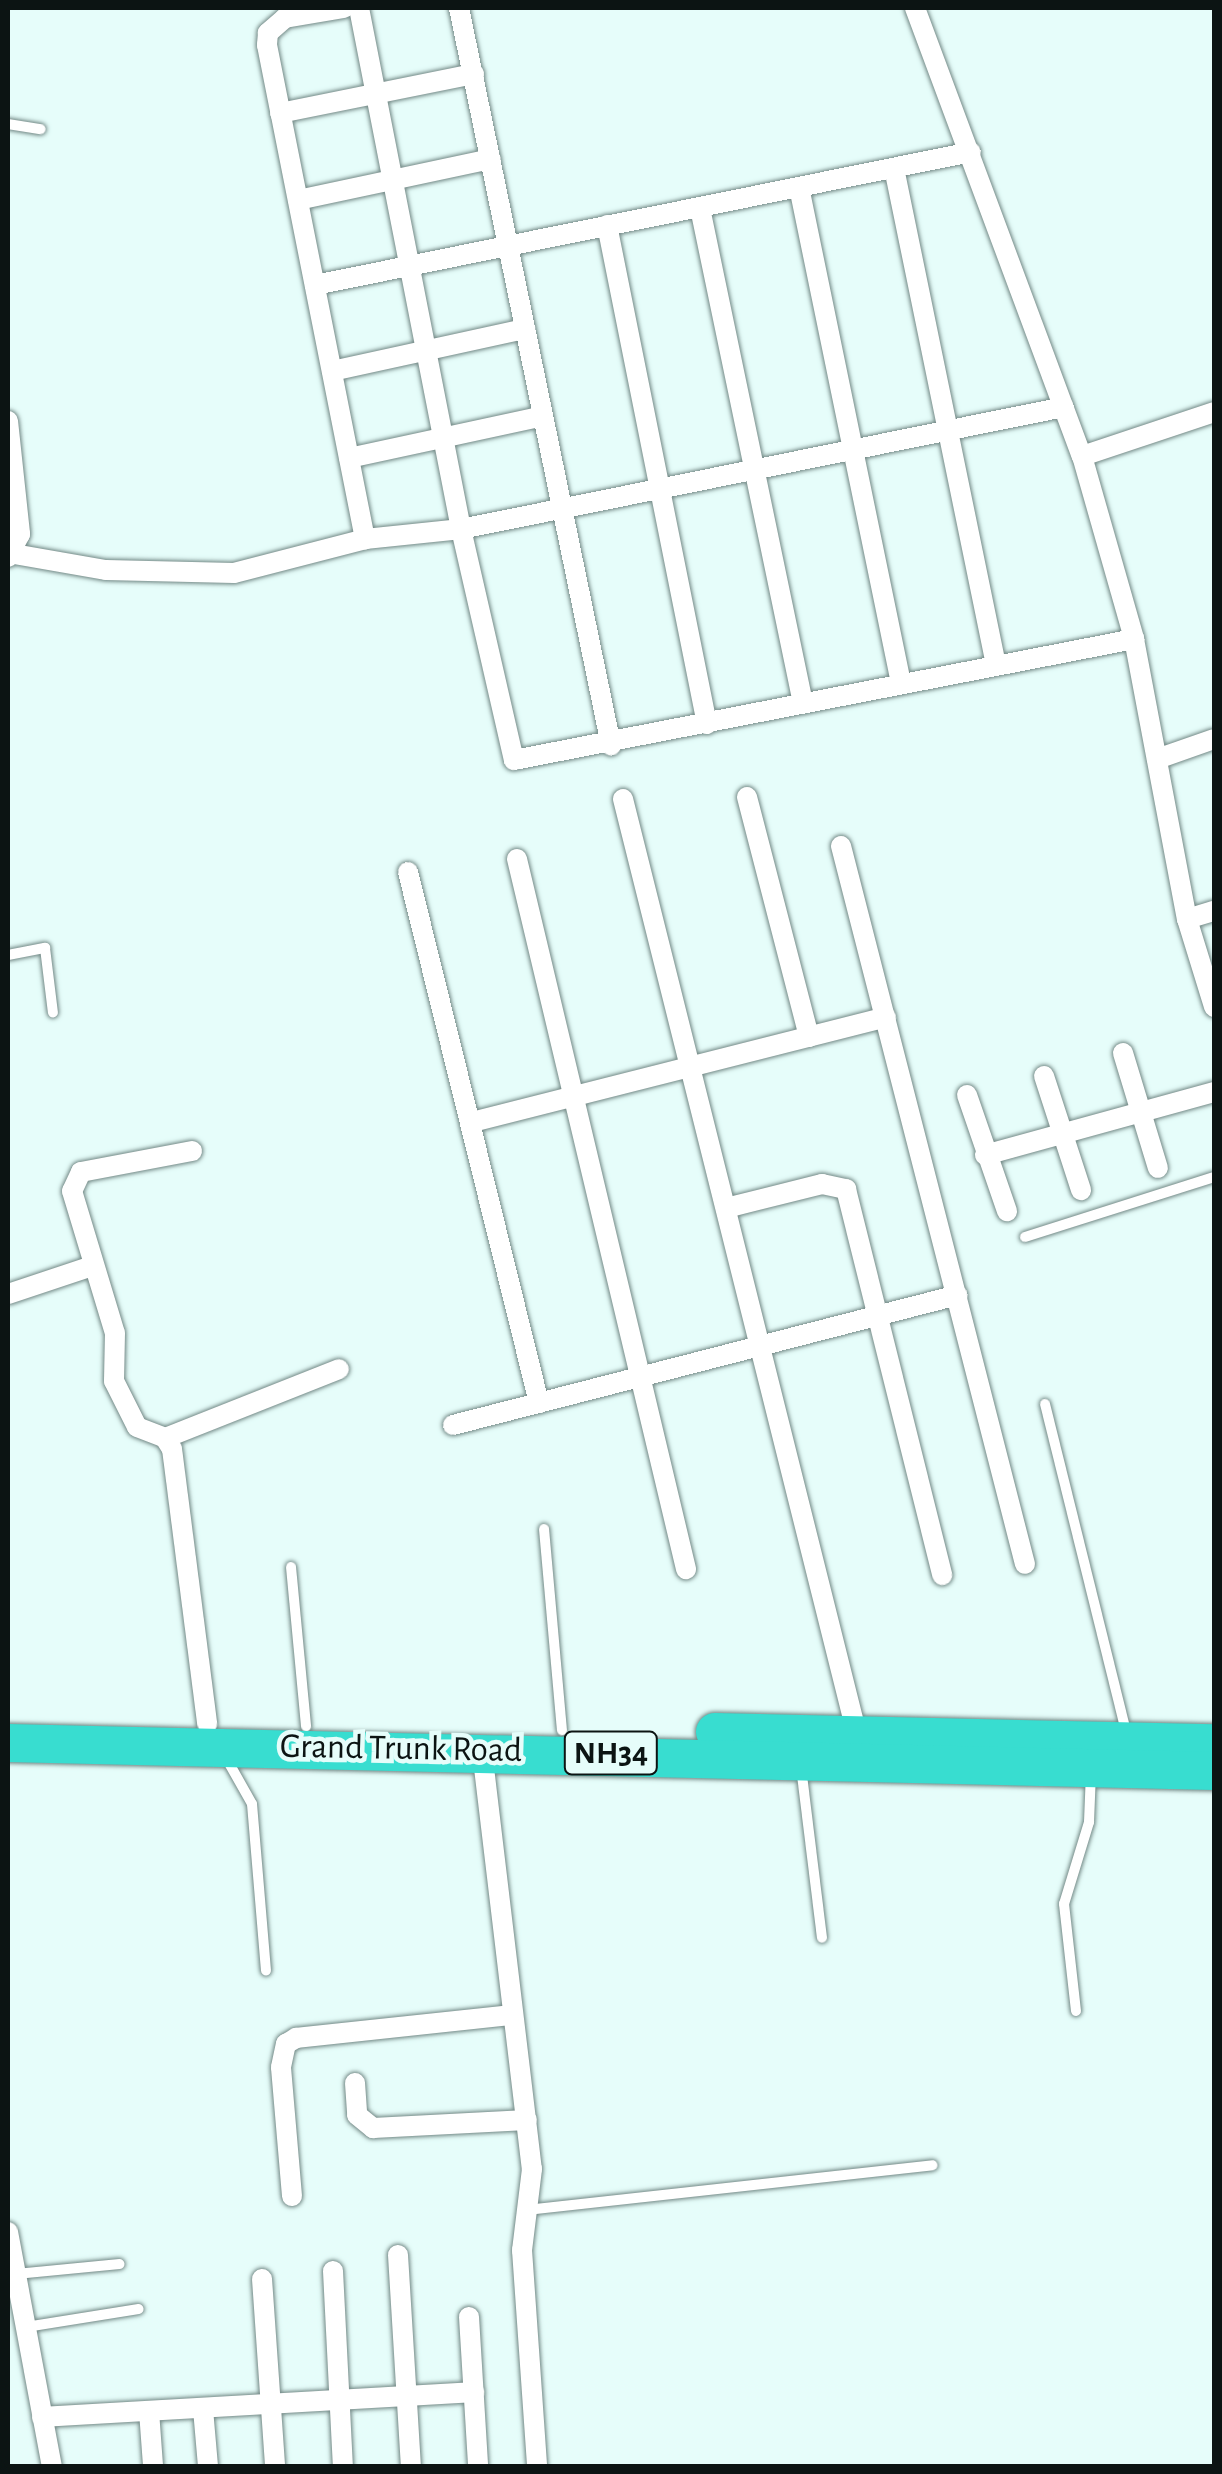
<!DOCTYPE html>
<html>
<head>
<meta charset="utf-8">
<style>
  body { margin:0 }
  #map { position:relative; width:1222px; height:2474px; overflow:hidden; background:#e6fdfa; font-family:"Alegreya Sans",sans-serif }
  div>[style] { position:absolute }
  .roads { filter:drop-shadow(0 0 2px #738986) drop-shadow(0 0 2px #738986) }
  .lane>* { height:10px; margin:-5px; padding:0 5px; transform-origin:5px; border-radius:5px; background:#fff }
  .street>* { height:20px; margin:-10px; padding:0 10px; transform-origin:10px; border-radius:10px; background:#fff }
  .highway>* { height:38px; margin:-19px; padding:0 19px; transform-origin:19px; border-radius:19px; background:#38ddd0 }
  span { translate:-50% -50%; white-space:nowrap; text-align:center; line-height:1.15; -webkit-text-stroke:9px #e6fdfa; paint-order:stroke }
  .shield-label span { padding:2px 8px; background:#e6fdfa; border:2px solid; border-radius:8px; -webkit-text-stroke-width:0 }
  .shield-label { font-size:32px; color:#0c1413; font-weight:700 }
  .street-label { font-size:35px; color:#0c1413 }
  .frame { position:absolute; inset:0; border:10px solid #0c1413; pointer-events:none }
</style>
</head>
<body>
<div id="map">
  <div class="roads">
    <div class="lane">
      <i style="left:8px;top:124px;width:33px;rotate:9deg"></i>
      <i style="left:8px;top:955px;width:38px;rotate:-11deg"></i>
      <i style="left:45px;top:948px;width:65px;rotate:83deg"></i>
      <i style="left:1025px;top:1237px;width:198px;rotate:-17.6deg"></i>
      <i style="left:1045px;top:1404px;width:341px;rotate:76.1deg"></i>
      <i style="left:544px;top:1529px;width:202px;rotate:84.9deg"></i>
      <i style="left:291px;top:1567px;width:160px;rotate:84.6deg"></i>
      <i style="left:225px;top:1756px;width:55px;rotate:60.6deg"></i>
      <i style="left:252px;top:1804px;width:167px;rotate:85.2deg"></i>
      <i style="left:801px;top:1767px;width:172px;rotate:83deg"></i>
      <i style="left:1076px;top:2011px;width:108px;rotate:-96.4deg"></i>
      <i style="left:1064px;top:1904px;width:86px;rotate:-73deg"></i>
      <i style="left:1089px;top:1822px;width:49px;rotate:-87.7deg"></i>
      <i style="left:527px;top:2210px;width:408px;rotate:-6.3deg"></i>
      <i style="left:16px;top:2274px;width:104px;rotate:-5.5deg"></i>
      <i style="left:26px;top:2327px;width:114px;rotate:-9.1deg"></i>
    </div>
    <div class="street">
      <i style="left:344px;top:8px;width:60px;rotate:170.4deg"></i>
      <i style="left:285px;top:18px;width:23px;rotate:139deg"></i>
      <i style="left:268px;top:33px;width:12px;rotate:95deg"></i>
      <i style="left:267px;top:45px;width:504px;rotate:78.78deg"></i>
      <i style="left:359px;top:8px;width:531px;rotate:78.92deg"></i>
      <i style="left:461px;top:529px;width:237px;rotate:77.1deg"></i>
      <i style="left:514px;top:760px;width:632px;rotate:-11.04deg"></i>
      <i style="left:459px;top:8px;width:753px;rotate:78.35deg"></i>
      <i style="left:915px;top:8px;width:478px;rotate:69.6deg"></i>
      <i style="left:1082px;top:456px;width:190px;rotate:74.1deg"></i>
      <i style="left:1134px;top:639px;width:285px;rotate:79.3deg"></i>
      <i style="left:1187px;top:919px;width:92px;rotate:72.9deg"></i>
      <i style="left:280px;top:113px;width:198px;rotate:-11.4deg"></i>
      <i style="left:894px;top:168px;width:507px;rotate:78.4deg"></i>
      <i style="left:799px;top:187px;width:506px;rotate:78.38deg"></i>
      <i style="left:298px;top:200px;width:197px;rotate:-12deg"></i>
      <i style="left:700px;top:208px;width:506px;rotate:78.25deg"></i>
      <i style="left:607px;top:225px;width:509px;rotate:78.67deg"></i>
      <i style="left:315px;top:285px;width:669px;rotate:-11.46deg"></i>
      <i style="left:332px;top:371px;width:198px;rotate:-12.3deg"></i>
      <i style="left:8px;top:421px;width:114px;rotate:83.9deg"></i>
      <i style="left:20px;top:534px;width:26px;rotate:118deg"></i>
      <i style="left:1082px;top:456px;width:139px;rotate:-18.4deg"></i>
      <i style="left:349px;top:458px;width:198px;rotate:-12.2deg"></i>
      <i style="left:14px;top:554px;width:93px;rotate:9.9deg"></i>
      <i style="left:106px;top:570px;width:128px;rotate:1.3deg"></i>
      <i style="left:234px;top:573px;width:135px;rotate:-14.5deg"></i>
      <i style="left:365px;top:539px;width:97px;rotate:-5.9deg"></i>
      <i style="left:461px;top:529px;width:615px;rotate:-11.44deg"></i>
      <i style="left:1157px;top:759px;width:60px;rotate:-19.3deg"></i>
      <i style="left:747px;top:797px;width:248px;rotate:75.5deg"></i>
      <i style="left:623px;top:799px;width:965px;rotate:75.96deg"></i>
      <i style="left:841px;top:846px;width:741px;rotate:75.63deg"></i>
      <i style="left:517px;top:859px;width:730px;rotate:76.61deg"></i>
      <i style="left:408px;top:872px;width:547px;rotate:76.14deg"></i>
      <i style="left:1187px;top:919px;width:28px;rotate:-17deg"></i>
      <i style="left:1123px;top:1053px;width:120px;rotate:73.1deg"></i>
      <i style="left:1044px;top:1076px;width:120px;rotate:72deg"></i>
      <i style="left:967px;top:1095px;width:123px;rotate:71deg"></i>
      <i style="left:472px;top:1122px;width:427px;rotate:-14.2deg"></i>
      <i style="left:192px;top:1151px;width:113px;rotate:169.3deg"></i>
      <i style="left:81px;top:1172px;width:21px;rotate:115deg"></i>
      <i style="left:72px;top:1191px;width:148px;rotate:73.2deg"></i>
      <i style="left:115px;top:1333px;width:48px;rotate:91.2deg"></i>
      <i style="left:114px;top:1381px;width:51px;rotate:63.4deg"></i>
      <i style="left:137px;top:1427px;width:30px;rotate:21deg"></i>
      <i style="left:165px;top:1438px;width:13px;rotate:58deg"></i>
      <i style="left:172px;top:1449px;width:277px;rotate:82.7deg"></i>
      <i style="left:985px;top:1155px;width:238px;rotate:-15.4deg"></i>
      <i style="left:726px;top:1208px;width:99px;rotate:-14deg"></i>
      <i style="left:822px;top:1184px;width:25px;rotate:12deg"></i>
      <i style="left:846px;top:1189px;width:398px;rotate:76deg"></i>
      <i style="left:8px;top:1294px;width:89px;rotate:-18.4deg"></i>
      <i style="left:453px;top:1425px;width:521px;rotate:-14.44deg"></i>
      <i style="left:165px;top:1438px;width:187px;rotate:-21.6deg"></i>
      <i style="left:482px;top:1751px;width:421px;rotate:83.2deg"></i>
      <i style="left:532px;top:2169px;width:82px;rotate:97deg"></i>
      <i style="left:522px;top:2250px;width:217px;rotate:86deg"></i>
      <i style="left:355px;top:2083px;width:32px;rotate:86deg"></i>
      <i style="left:357px;top:2115px;width:21px;rotate:39deg"></i>
      <i style="left:373px;top:2128px;width:154px;rotate:-3deg"></i>
      <i style="left:292px;top:2196px;width:129px;rotate:-94.9deg"></i>
      <i style="left:281px;top:2067px;width:24px;rotate:-78deg"></i>
      <i style="left:286px;top:2044px;width:12px;rotate:-31deg"></i>
      <i style="left:296px;top:2038px;width:217px;rotate:-6.1deg"></i>
      <i style="left:8px;top:2232px;width:238px;rotate:79.4deg"></i>
      <i style="left:398px;top:2255px;width:211px;rotate:86.5deg"></i>
      <i style="left:333px;top:2271px;width:195px;rotate:87.1deg"></i>
      <i style="left:262px;top:2279px;width:187px;rotate:86deg"></i>
      <i style="left:469px;top:2317px;width:149px;rotate:86.5deg"></i>
      <i style="left:203px;top:2409px;width:57px;rotate:85deg"></i>
      <i style="left:149px;top:2411px;width:55px;rotate:85.8deg"></i>
      <i style="left:42px;top:2417px;width:433px;rotate:-3.3deg"></i>
    </div>
    <div class="highway">
      <i style="left:715px;top:1732px;width:499px;rotate:1.3deg"></i>
      <i style="left:8px;top:1743px;width:1206px;rotate:1.33deg"></i>
    </div>
  </div>
  <div class="shield-label">
    <span style="left:611px;top:1753px">NH34</span>
  </div>
  <div class="street-label">
    <span style="left:401px;top:1749px;rotate:1deg">Grand Trunk Road</span>
  </div>
  <div class="frame"></div>
</div>
</body>
</html>
